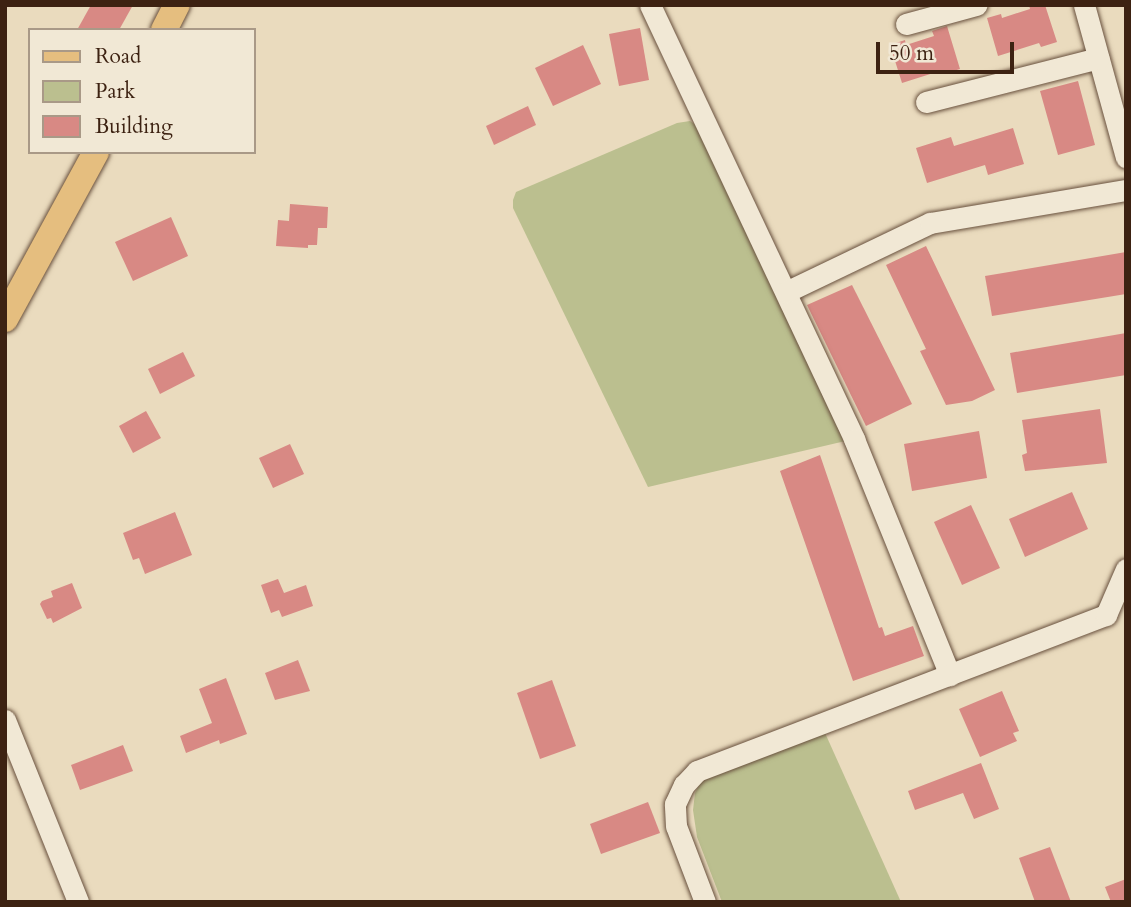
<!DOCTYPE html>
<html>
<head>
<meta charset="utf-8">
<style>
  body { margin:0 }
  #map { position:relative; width:1131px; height:907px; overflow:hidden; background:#eadbbe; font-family:Cardo,serif }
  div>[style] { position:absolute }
  .green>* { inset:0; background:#bbbf8f }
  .building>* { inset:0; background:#d88984 }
  .roads { filter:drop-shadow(0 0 2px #68503d) drop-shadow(0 0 2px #68503d) }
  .minor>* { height:21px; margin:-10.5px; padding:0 10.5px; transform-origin:10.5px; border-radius:10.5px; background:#f1e8d5 }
  .major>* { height:26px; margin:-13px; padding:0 13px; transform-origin:13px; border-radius:13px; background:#e5be7f }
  span { translate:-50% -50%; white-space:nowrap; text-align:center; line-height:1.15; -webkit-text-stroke:6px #f1e8d5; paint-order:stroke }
  .frame { position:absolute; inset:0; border:7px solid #3d2212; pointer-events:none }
  .legend { position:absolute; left:28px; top:28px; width:228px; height:126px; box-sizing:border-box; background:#f1e8d5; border:2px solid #a99987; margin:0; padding:9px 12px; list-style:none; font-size:21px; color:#3d2212 }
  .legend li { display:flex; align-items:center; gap:14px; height:35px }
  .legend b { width:35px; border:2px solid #a99987 }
  .scale { position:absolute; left:876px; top:42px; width:138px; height:32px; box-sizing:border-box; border:4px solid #3d2212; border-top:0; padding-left:9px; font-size:21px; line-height:24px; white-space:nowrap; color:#3d2212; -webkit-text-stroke:5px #f1e8d5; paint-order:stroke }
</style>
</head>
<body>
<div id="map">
  <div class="green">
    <i style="clip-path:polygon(690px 121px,699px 127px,854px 439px,648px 487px,513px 208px,513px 200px,516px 192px,677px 123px)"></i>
    <i style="clip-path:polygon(821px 724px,901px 902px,722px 902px,697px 837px,693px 810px,695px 793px,703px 777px)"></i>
  </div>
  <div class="building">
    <i style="clip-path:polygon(91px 5px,133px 5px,119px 30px,77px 30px)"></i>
    <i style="clip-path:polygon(1029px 5px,1045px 5px,1057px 42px,1041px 47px,1039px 43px,998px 56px,987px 18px,1001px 14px,1002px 18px,1030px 9px)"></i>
    <i style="clip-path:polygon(947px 26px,960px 69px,944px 74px,943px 70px,902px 83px,890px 45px,905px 40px,906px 45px,934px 36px,932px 31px)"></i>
    <i style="clip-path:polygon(640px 28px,649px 80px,619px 86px,609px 34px)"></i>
    <i style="clip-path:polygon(583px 45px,601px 84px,553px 106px,535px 68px)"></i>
    <i style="clip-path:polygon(1078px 81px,1095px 145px,1058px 155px,1040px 91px)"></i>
    <i style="clip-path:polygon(528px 106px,536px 125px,494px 145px,486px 126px)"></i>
    <i style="clip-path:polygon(1013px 128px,1024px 164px,988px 175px,985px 165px,927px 183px,916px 148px,951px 137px,954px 146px)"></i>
    <i style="clip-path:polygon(290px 204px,328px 207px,327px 228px,318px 228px,317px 245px,308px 245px,308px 248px,276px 246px,278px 220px,289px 221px)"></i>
    <i style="clip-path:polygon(171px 217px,188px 256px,133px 281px,115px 242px)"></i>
    <i style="clip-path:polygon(926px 246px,995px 390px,972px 401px,946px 405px,920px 351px,926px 349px,886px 265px)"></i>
    <i style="clip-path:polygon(1126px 252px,1126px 294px,992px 316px,985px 276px)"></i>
    <i style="clip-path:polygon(852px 285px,912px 404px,866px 426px,807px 305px)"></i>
    <i style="clip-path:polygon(1126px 333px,1126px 375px,1017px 393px,1010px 353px)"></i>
    <i style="clip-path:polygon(183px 352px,195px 376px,160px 394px,148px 369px)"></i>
    <i style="clip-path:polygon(1100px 409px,1107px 463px,1025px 471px,1022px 455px,1027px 453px,1022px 420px)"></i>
    <i style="clip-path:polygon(146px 411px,161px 438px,133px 453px,119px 426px)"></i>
    <i style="clip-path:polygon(979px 431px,987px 478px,912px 491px,904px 444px)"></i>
    <i style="clip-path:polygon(290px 444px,304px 474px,273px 488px,259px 458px)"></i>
    <i style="clip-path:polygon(820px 455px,879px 628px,882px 627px,885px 636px,913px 626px,924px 656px,853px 681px,780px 471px)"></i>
    <i style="clip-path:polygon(1072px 492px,1088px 529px,1025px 557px,1009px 519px)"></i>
    <i style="clip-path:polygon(971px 505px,1000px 568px,962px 585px,934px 522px)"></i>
    <i style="clip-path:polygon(175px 512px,192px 555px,145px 574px,139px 558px,133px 560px,123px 533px)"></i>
    <i style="clip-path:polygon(278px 579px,284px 593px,306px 585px,313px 606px,282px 617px,279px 610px,271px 613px,261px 585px)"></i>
    <i style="clip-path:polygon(72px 583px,82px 608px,53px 623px,51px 618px,47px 619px,40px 604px,42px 601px,53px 597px,51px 591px)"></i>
    <i style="clip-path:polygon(298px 660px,310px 691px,275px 700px,265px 673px)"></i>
    <i style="clip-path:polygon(226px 678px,247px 734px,220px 744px,219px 740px,186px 753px,180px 736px,212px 723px,199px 689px)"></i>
    <i style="clip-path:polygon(552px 680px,576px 746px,540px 759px,517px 693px)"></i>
    <i style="clip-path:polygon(1002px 691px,1019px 731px,1013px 733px,1017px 741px,980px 757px,959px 709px)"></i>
    <i style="clip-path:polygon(123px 745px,133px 771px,80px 790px,71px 765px)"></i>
    <i style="clip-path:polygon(981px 763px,999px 809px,974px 819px,963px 793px,915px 810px,908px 791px)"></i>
    <i style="clip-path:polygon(648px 802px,660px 833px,601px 854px,590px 824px)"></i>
    <i style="clip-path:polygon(1050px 847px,1071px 902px,1035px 902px,1019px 858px)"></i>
    <i style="clip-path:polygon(1126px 879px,1126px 902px,1111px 902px,1105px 887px)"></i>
  </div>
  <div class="roads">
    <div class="minor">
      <i style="left:650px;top:5px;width:480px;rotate:64.8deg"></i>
      <i style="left:854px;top:439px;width:255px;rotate:67.9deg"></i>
      <i style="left:1084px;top:5px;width:158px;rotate:74.6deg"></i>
      <i style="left:906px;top:24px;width:73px;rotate:-15.2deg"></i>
      <i style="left:926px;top:102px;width:178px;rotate:-14.3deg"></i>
      <i style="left:786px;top:292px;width:160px;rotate:-25.6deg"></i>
      <i style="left:930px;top:223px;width:199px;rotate:-9.6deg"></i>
      <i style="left:5px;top:720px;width:196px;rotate:68.1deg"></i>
      <i style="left:705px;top:902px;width:81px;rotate:-110.9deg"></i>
      <i style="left:676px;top:826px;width:22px;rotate:-93deg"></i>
      <i style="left:675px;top:804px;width:21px;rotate:-65deg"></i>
      <i style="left:684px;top:785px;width:19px;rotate:-47deg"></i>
      <i style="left:697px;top:771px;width:438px;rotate:-20.9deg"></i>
      <i style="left:1106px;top:615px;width:50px;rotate:-66.5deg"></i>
    </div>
    <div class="major">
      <i style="left:164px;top:30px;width:28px;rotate:-63deg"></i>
      <i style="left:5px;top:319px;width:190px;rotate:-61.4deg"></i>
    </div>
  </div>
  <div class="frame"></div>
  <ul class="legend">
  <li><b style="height:9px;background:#e5be7f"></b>Road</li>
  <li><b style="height:19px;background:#bbbf8f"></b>Park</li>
  <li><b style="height:19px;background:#d88984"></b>Building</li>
  </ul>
  <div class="scale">50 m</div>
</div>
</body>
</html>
